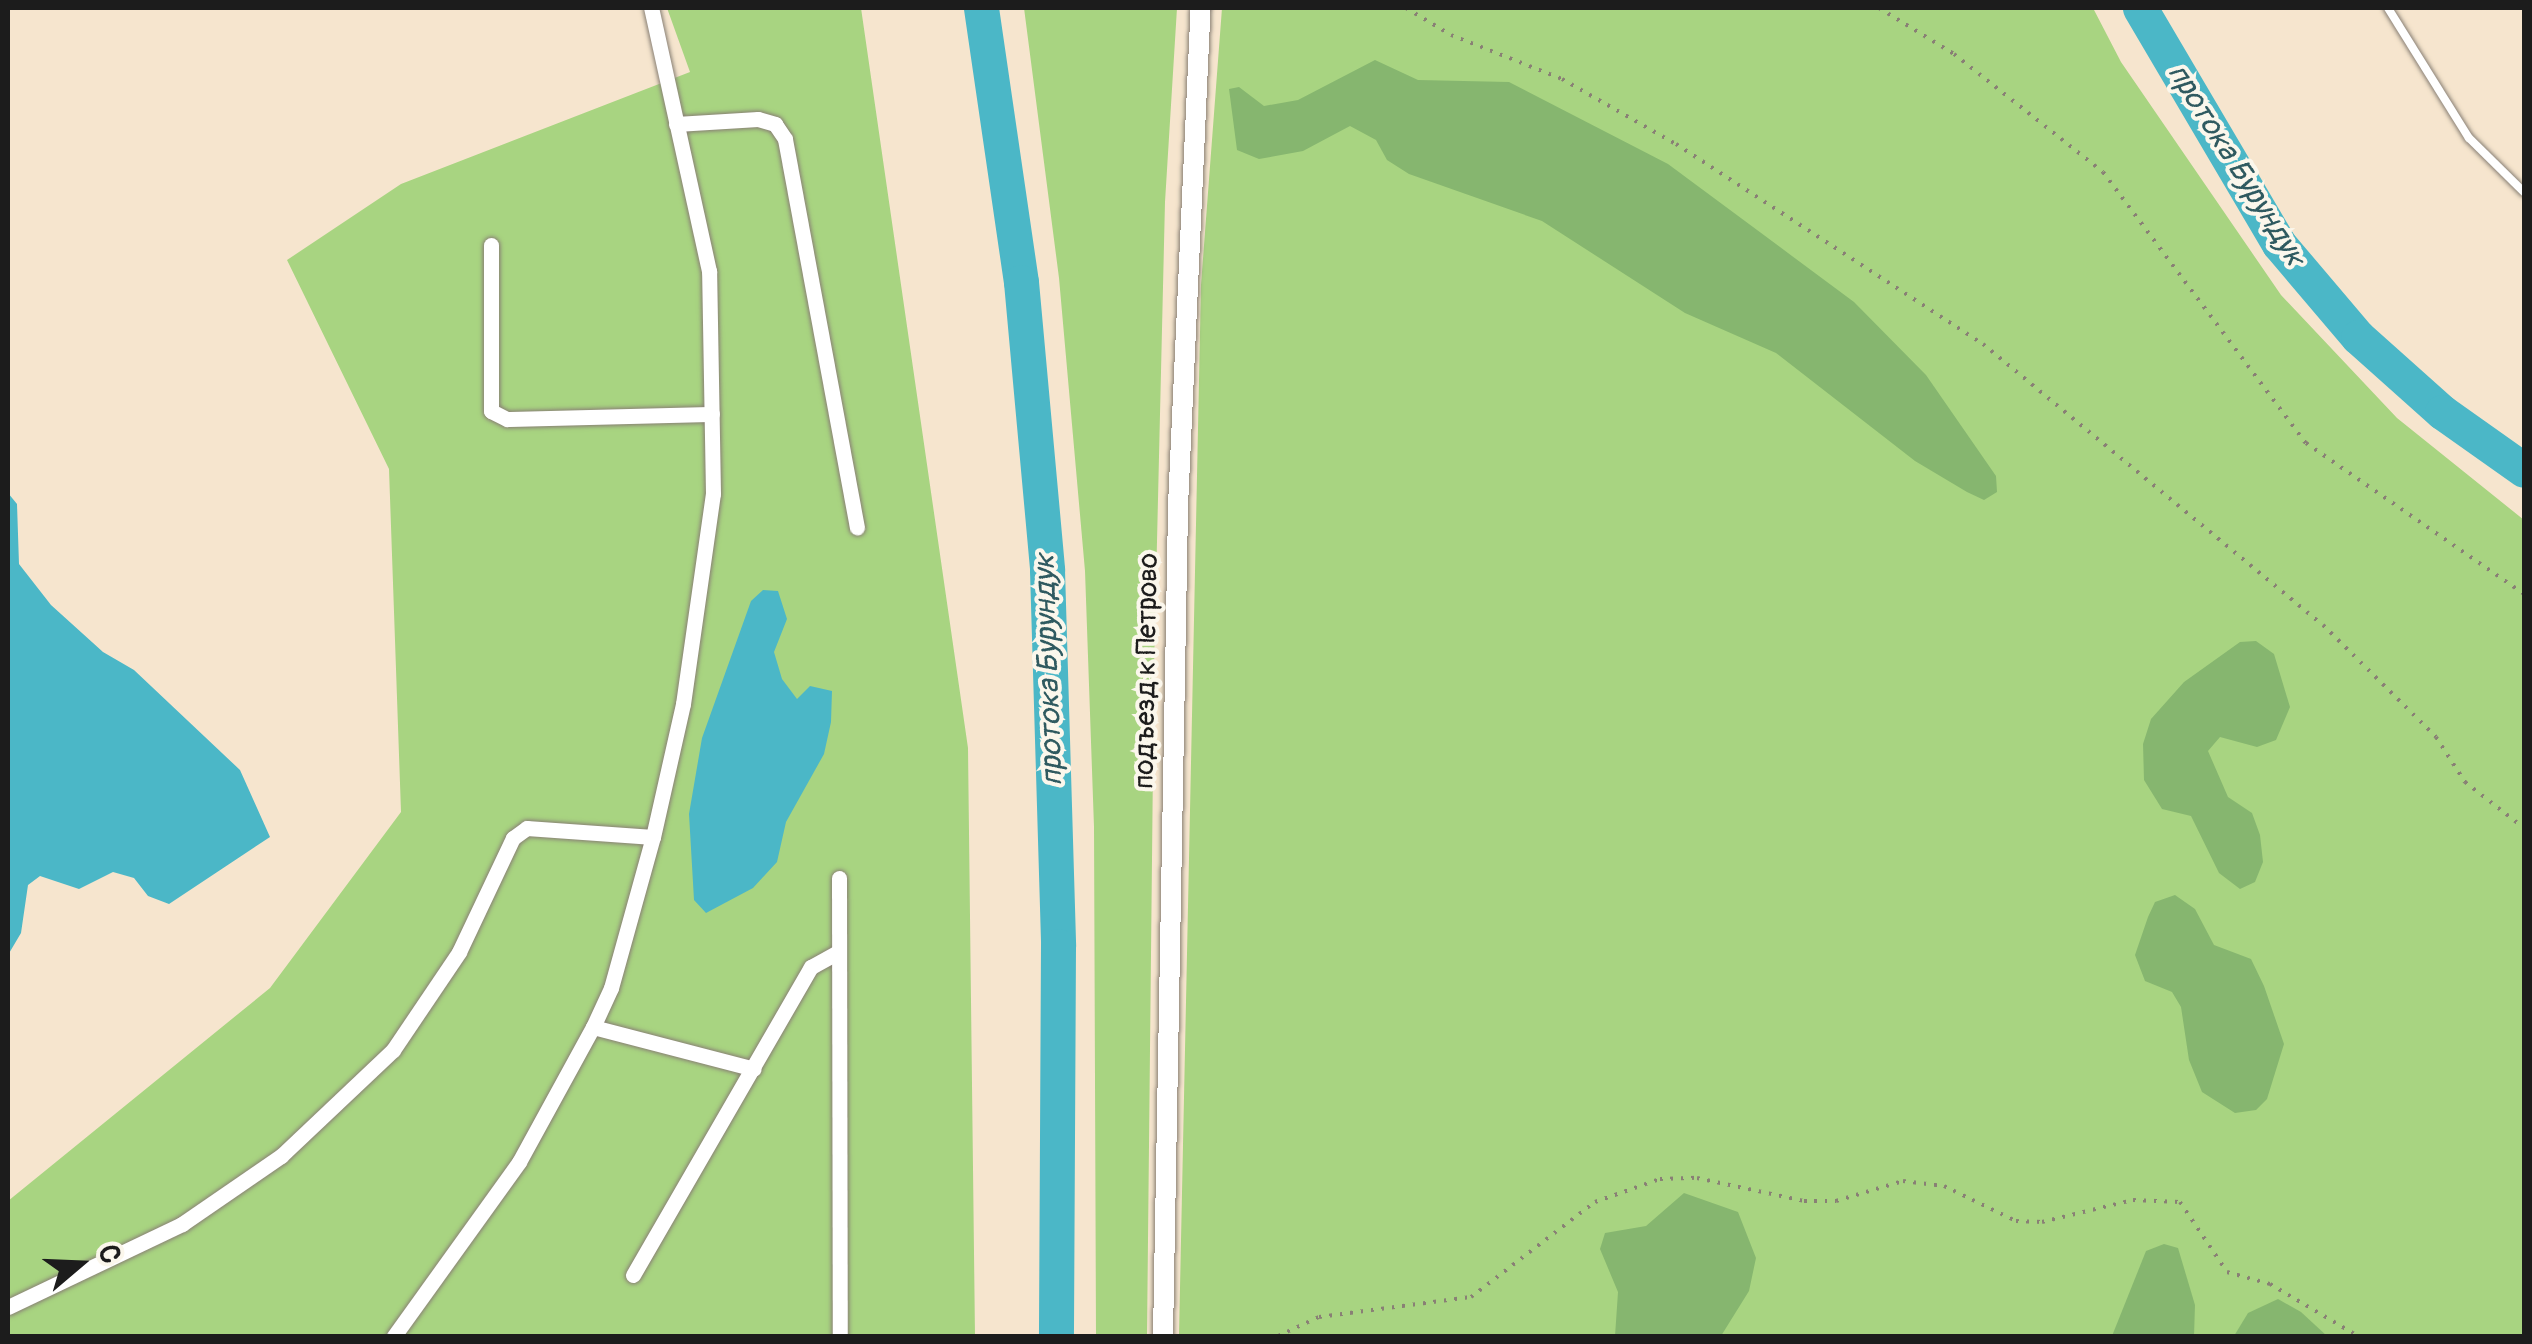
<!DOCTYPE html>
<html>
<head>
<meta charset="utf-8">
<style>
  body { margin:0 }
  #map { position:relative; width:2532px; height:1344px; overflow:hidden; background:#f6e5ce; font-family:Pangolin,sans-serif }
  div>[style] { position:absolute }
  .green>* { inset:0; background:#a8d481 }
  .forest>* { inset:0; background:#86b66f }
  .water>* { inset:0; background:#4bb7c7 }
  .river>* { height:35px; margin:-17.5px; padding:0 17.5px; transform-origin:17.5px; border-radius:17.5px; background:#4bb7c7 }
  .path>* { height:4px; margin-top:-2px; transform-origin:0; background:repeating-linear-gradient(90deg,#898075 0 2.5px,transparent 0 10.5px) }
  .roads { filter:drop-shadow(0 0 2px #898075) drop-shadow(0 0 2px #898075) }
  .service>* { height:8px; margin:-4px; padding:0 4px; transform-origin:4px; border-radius:4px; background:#fff }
  .minor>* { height:15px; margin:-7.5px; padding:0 7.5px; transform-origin:7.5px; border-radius:7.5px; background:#fff }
  .tertiary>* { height:20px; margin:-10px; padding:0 10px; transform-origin:10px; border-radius:10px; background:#fff }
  span { translate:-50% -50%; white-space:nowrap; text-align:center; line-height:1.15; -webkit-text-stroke:8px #fbf7ec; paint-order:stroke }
  .street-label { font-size:28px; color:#1c1c1c }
  .water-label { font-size:30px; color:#2f5a60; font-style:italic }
  .frame { position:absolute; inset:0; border:10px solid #1c1c1c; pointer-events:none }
  .north { position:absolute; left:30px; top:1214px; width:100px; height:100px; -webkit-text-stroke:8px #fbf7ec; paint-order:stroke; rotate:71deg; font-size:28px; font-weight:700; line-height:40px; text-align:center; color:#1c1c1c }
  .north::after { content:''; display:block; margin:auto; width:35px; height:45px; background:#1c1c1c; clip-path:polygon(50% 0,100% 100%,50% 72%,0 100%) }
</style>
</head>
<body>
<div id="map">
  <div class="green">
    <i style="clip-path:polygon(667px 8px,861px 8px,968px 748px,975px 1336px,8px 1336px,8px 1201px,270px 988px,401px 812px,389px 469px,287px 260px,401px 184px,690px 72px)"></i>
    <i style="clip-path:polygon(1024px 8px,1177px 8px,1165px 202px,1154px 669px,1147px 1336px,1096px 1336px,1094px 827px,1085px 571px,1059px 278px)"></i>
    <i style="clip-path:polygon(1222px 8px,2093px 8px,2121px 62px,2281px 295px,2397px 418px,2524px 520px,2524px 1336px,1179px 1336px,1201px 285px)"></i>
  </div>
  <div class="forest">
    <i style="clip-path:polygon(1375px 60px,1418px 80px,1509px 82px,1668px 164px,1854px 302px,1926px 375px,1996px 476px,1997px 492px,1984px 500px,1967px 492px,1915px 461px,1776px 353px,1685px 313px,1542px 221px,1409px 174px,1387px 160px,1376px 140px,1350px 126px,1303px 151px,1259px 159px,1237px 150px,1229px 89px,1239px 87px,1264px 106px,1298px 100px)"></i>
    <i style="clip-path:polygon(2256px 641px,2274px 654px,2290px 707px,2276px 740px,2257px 747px,2220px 737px,2208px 751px,2228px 797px,2252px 813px,2260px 835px,2263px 862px,2255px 882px,2240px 889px,2219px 873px,2191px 816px,2162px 809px,2144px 780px,2143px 744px,2151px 719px,2184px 682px,2240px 642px)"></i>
    <i style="clip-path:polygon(2175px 895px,2195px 909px,2214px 945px,2251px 959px,2264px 986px,2284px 1044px,2267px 1099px,2256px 1110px,2235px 1113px,2202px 1092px,2189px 1060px,2181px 1007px,2172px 992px,2145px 981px,2135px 955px,2148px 917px,2155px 902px)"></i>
    <i style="clip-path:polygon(1684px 1193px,1738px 1212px,1756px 1258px,1749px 1291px,1721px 1336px,1615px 1336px,1618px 1292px,1600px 1249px,1605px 1233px,1646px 1226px)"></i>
    <i style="clip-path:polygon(2164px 1244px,2178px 1248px,2195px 1305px,2194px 1336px,2112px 1336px,2146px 1251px)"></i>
    <i style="clip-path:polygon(2278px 1299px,2301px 1312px,2327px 1336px,2234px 1336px,2248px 1313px)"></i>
  </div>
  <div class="water">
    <i style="clip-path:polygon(8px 493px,17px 504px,19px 564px,51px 605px,103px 652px,134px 670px,240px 770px,270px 837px,169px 904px,148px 896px,134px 878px,113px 872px,79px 889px,40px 876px,28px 885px,21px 933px,8px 955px)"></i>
    <i style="clip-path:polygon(763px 590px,778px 591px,787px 619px,774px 652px,782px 679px,797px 699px,810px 686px,832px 691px,831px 722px,824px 754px,786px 822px,777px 862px,753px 888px,706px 913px,694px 900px,689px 814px,702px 738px,751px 601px)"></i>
  </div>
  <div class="river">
    <i style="left:981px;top:8px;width:277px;rotate:81.7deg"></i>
    <i style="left:1021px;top:282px;width:289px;rotate:84.8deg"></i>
    <i style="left:1047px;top:570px;width:376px;rotate:88.3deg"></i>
    <i style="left:1058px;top:946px;width:390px;rotate:90.3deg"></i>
    <i style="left:2140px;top:8px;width:274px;rotate:59.5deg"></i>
    <i style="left:2279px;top:244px;width:122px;rotate:49.7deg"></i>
    <i style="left:2358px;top:337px;width:113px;rotate:41.8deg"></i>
    <i style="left:2442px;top:412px;width:100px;rotate:35.3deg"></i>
  </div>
  <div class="path">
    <i style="left:1406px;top:8px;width:52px;rotate:31deg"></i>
    <i style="left:1451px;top:35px;width:119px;rotate:21.6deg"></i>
    <i style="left:1562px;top:79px;width:131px;rotate:29.7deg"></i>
    <i style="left:1676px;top:144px;width:366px;rotate:33.1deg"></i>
    <i style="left:1983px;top:344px;width:441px;rotate:39.6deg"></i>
    <i style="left:2323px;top:625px;width:159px;rotate:44.7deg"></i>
    <i style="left:2436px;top:737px;width:54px;rotate:57.2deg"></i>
    <i style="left:2465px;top:782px;width:75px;rotate:37.9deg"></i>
    <i style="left:1879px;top:8px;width:88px;rotate:31.5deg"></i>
    <i style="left:1954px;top:54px;width:190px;rotate:38.4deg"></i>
    <i style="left:2103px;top:172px;width:339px;rotate:53.2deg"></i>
    <i style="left:2306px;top:443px;width:265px;rotate:34.7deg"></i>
    <i style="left:1278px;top:1336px;width:45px;rotate:-24.9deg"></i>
    <i style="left:1319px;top:1317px;width:153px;rotate:-7.5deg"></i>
    <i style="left:1471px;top:1297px;width:156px;rotate:-37.5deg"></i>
    <i style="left:1595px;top:1202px;width:69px;rotate:-19.5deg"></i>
    <i style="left:1660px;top:1179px;width:37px;rotate:-2deg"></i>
    <i style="left:1697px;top:1178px;width:109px;rotate:12.1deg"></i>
    <i style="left:1804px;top:1201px;width:32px"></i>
    <i style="left:1836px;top:1201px;width:70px;rotate:-16.6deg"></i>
    <i style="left:1903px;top:1181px;width:41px;rotate:7deg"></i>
    <i style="left:1944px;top:1186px;width:80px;rotate:25.9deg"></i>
    <i style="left:2016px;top:1221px;width:26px;rotate:2deg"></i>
    <i style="left:2042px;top:1222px;width:94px;rotate:-13.6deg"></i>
    <i style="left:2133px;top:1200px;width:47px;rotate:2.4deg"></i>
    <i style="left:2180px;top:1202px;width:84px;rotate:56.1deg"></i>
    <i style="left:2227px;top:1272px;width:45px;rotate:15.6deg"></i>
    <i style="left:2270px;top:1284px;width:102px;rotate:30.6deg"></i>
  </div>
  <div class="roads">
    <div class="service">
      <i style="left:2388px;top:8px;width:153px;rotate:58.1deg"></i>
      <i style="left:2469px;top:138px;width:77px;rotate:44.5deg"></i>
    </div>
    <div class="minor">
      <i style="left:676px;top:124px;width:82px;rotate:-3.5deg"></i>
      <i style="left:758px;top:119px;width:18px;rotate:16deg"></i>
      <i style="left:775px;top:124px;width:18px;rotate:56deg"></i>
      <i style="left:785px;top:139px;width:395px;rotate:79.5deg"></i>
      <i style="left:491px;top:245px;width:166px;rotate:90deg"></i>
      <i style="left:491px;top:411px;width:18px;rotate:27deg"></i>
      <i style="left:507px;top:419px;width:205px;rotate:-1.4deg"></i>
      <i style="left:839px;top:878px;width:458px;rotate:89.9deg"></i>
      <i style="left:593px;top:1027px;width:166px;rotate:14.6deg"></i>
      <i style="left:633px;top:1275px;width:356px;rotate:-60deg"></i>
      <i style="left:811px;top:967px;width:31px;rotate:-29deg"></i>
      <i style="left:8px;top:1307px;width:193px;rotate:-25.5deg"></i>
      <i style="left:182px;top:1224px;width:120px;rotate:-34.5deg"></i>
      <i style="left:281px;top:1156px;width:154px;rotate:-43.4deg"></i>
      <i style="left:393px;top:1050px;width:118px;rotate:-56deg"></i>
      <i style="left:459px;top:952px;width:126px;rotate:-64.7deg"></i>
      <i style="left:513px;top:838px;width:17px;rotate:-36deg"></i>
      <i style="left:527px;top:828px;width:126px;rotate:4.1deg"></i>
      <i style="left:394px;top:1336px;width:214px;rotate:-54.3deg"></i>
      <i style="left:519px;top:1162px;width:154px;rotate:-61.3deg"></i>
      <i style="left:593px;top:1027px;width:43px;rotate:-65.2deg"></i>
      <i style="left:611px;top:988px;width:157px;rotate:-74.5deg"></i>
      <i style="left:653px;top:837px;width:136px;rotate:-77.3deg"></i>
      <i style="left:683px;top:704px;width:212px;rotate:-81.9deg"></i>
      <i style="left:713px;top:494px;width:223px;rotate:-91deg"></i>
      <i style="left:709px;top:271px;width:269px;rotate:-102.4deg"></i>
    </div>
    <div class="tertiary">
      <i style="left:1163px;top:1336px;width:830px;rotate:-88.96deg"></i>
      <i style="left:1178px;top:506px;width:499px;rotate:-87.4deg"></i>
    </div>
  </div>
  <div class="street-label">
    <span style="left:1147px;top:671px;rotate:-89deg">подъезд к Петрово</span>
  </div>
  <div class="water-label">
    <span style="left:2236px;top:165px;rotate:58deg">протока Бурундук</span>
    <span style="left:1049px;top:670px;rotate:-92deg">протока Бурундук</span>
  </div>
  <div class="frame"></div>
  <div class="north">С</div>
</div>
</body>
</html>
